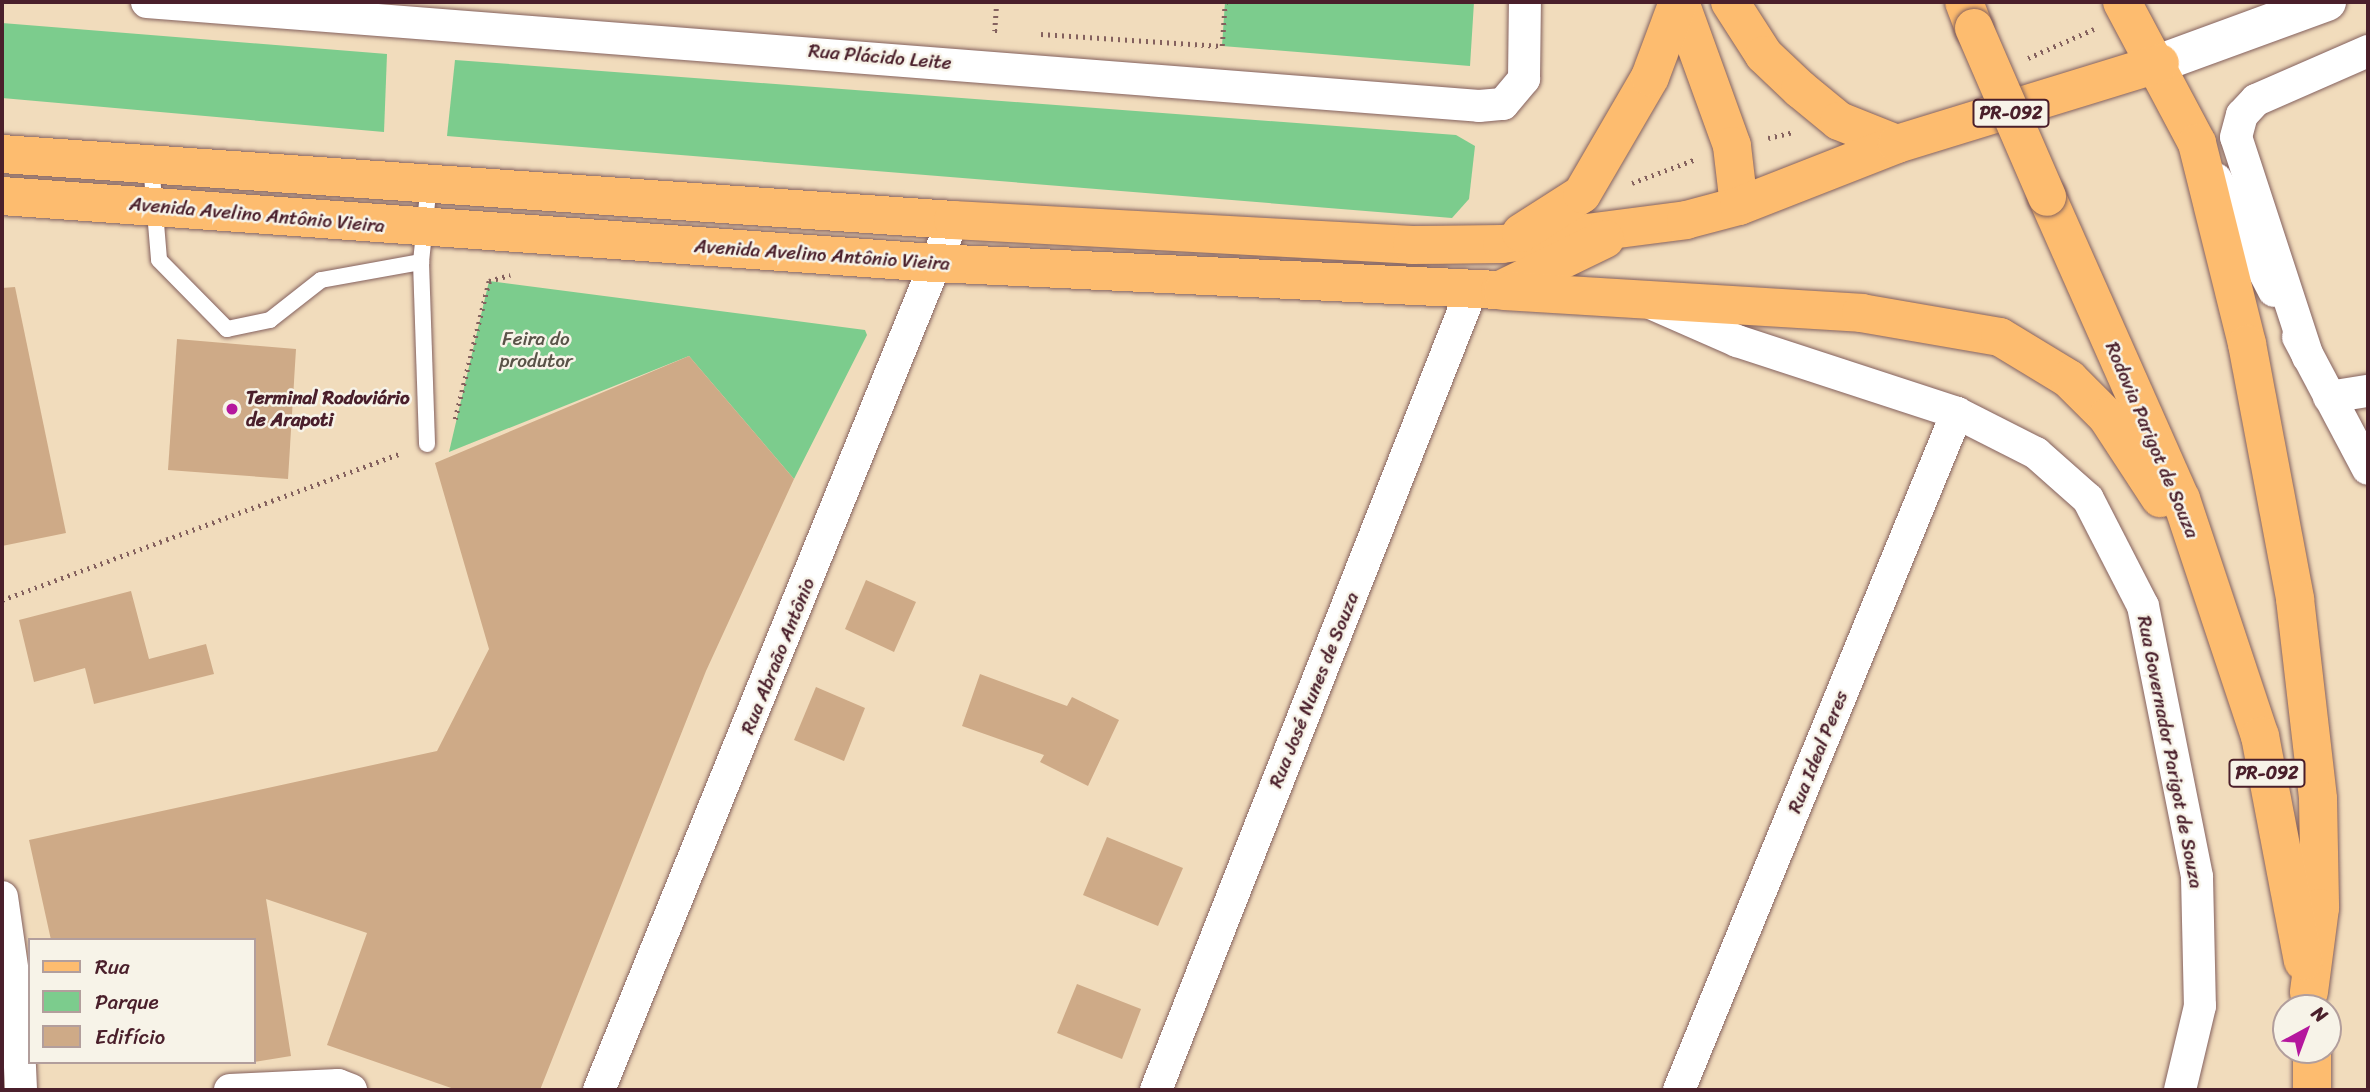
<!DOCTYPE html>
<html>
<head>
<meta charset="utf-8">
<style>
  body { margin:0 }
  #map { position:relative; width:2370px; height:1092px; overflow:hidden; background:#f1dcbc; font-family:Sriracha,sans-serif }
  div>[style] { position:absolute }
  .green>* { inset:0; background:#7ccc8d }
  .building>* { inset:0; background:#ceaa87 }
  .path>* { height:4.5px; margin-top:-2.25px; transform-origin:0; background:repeating-linear-gradient(90deg,#84615e 0 2px,transparent 0 7px) }
  .roads { filter:drop-shadow(0 0 2px #84615e) drop-shadow(0 0 2px #84615e) }
  .service>* { height:16px; margin:-8px; padding:0 8px; transform-origin:8px; border-radius:8px; background:#fff }
  .minor>* { height:32px; margin:-16px; padding:0 16px; transform-origin:16px; border-radius:16px; background:#fff }
  .tertiary>* { height:38px; margin:-19px; padding:0 19px; transform-origin:19px; border-radius:19px; background:#fff }
  .primary>* { height:38px; margin:-19px; padding:0 19px; transform-origin:19px; border-radius:19px; background:#fdbc6f }
  .bridges { filter:drop-shadow(0 0 2px #84615e) drop-shadow(0 0 2px #84615e) }
  .primary-bridge>* { height:38px; margin:-19px; padding:0 19px; transform-origin:19px; border-radius:19px; background:#fdbc6f }
  .dots>* { width:19px; height:19px; translate:-50% -50%; box-sizing:border-box; border:4px solid #f7f3e8; border-radius:50% }
  span { translate:-50% -50%; white-space:nowrap; text-align:center; line-height:1.15; -webkit-text-stroke:5px #f7f3e8; paint-order:stroke }
  .shield-label span { padding:2px 5px; background:#f7f3e8; border:2px solid; border-radius:5px; -webkit-text-stroke-width:0 }
  .shield-label { font-size:18px; color:#4a1f2b; font-weight:700 }
  .street-label { font-size:19px; color:#4a1f2b }
  .park-label { font-size:19px; color:#595348 }
  .poi-label { font-size:19px; color:#4a1f2b; font-weight:700 }
  .left { translate:0 -50%; text-align:left }
  .frame { position:absolute; inset:0; border:4px solid #4a1f2b; pointer-events:none }
  .legend { position:absolute; left:28px; top:938px; width:228px; height:126px; box-sizing:border-box; background:#f7f3e8; border:2px solid #b29e9c; margin:0; padding:9px 12px; list-style:none; font-size:21px; color:#4a1f2b }
  .legend li { display:flex; align-items:center; gap:14px; height:35px }
  .legend b { width:35px; border:2px solid #b29e9c }
  .north { position:absolute; left:2272px; top:994px; width:70px; height:70px; box-sizing:border-box; background:#f7f3e8; border:2px solid #b29e9c; border-radius:50%; rotate:41deg; font-size:19px; font-weight:700; line-height:28px; text-align:center; color:#4a1f2b }
  .north::after { content:''; display:block; margin:auto; width:24px; height:32px; background:#b5179e; clip-path:polygon(50% 0,100% 100%,50% 72%,0 100%) }
</style>
</head>
<body>
<div id="map">
  <div class="green">
    <i style="clip-path:polygon(1225px 2px,1474px 2px,1470px 66px,1222px 46px)"></i>
    <i style="clip-path:polygon(2px 23px,387px 54px,384px 132px,2px 98px)"></i>
    <i style="clip-path:polygon(455px 60px,1456px 135px,1475px 146px,1469px 199px,1452px 218px,447px 136px)"></i>
    <i style="clip-path:polygon(489px 281px,865px 330px,867px 335px,794px 479px,689px 356px,449px 452px)"></i>
  </div>
  <div class="building">
    <i style="clip-path:polygon(15px 287px,66px 533px,2px 546px,2px 288px)"></i>
    <i style="clip-path:polygon(177px 339px,296px 349px,288px 479px,168px 470px)"></i>
    <i style="clip-path:polygon(689px 356px,794px 479px,706px 671px,540px 1090px,457px 1090px,327px 1045px,367px 933px,266px 899px,291px 1056px,254px 1062px,254px 940px,51px 940px,29px 840px,437px 751px,489px 649px,435px 463px)"></i>
    <i style="clip-path:polygon(866px 580px,916px 602px,894px 652px,845px 629px)"></i>
    <i style="clip-path:polygon(131px 591px,149px 659px,206px 644px,214px 674px,94px 704px,85px 668px,34px 682px,19px 620px)"></i>
    <i style="clip-path:polygon(980px 674px,1067px 706px,1072px 697px,1119px 720px,1088px 786px,1040px 762px,1044px 755px,962px 726px)"></i>
    <i style="clip-path:polygon(816px 687px,865px 708px,844px 761px,794px 740px)"></i>
    <i style="clip-path:polygon(1107px 837px,1183px 868px,1158px 926px,1083px 895px)"></i>
    <i style="clip-path:polygon(1077px 984px,1141px 1009px,1122px 1059px,1057px 1033px)"></i>
  </div>
  <div class="path">
    <i style="left:997px;top:2px;width:29px;rotate:94deg"></i>
    <i style="left:995px;top:31px;width:5px"></i>
    <i style="left:1041px;top:34px;width:181px;rotate:3.8deg"></i>
    <i style="left:1222px;top:46px;width:44px;rotate:-86.1deg"></i>
    <i style="left:2028px;top:58px;width:72px;rotate:-23.7deg"></i>
    <i style="left:1768px;top:138px;width:26px;rotate:-13deg"></i>
    <i style="left:1632px;top:183px;width:68px;rotate:-20.6deg"></i>
    <i style="left:455px;top:419px;width:142px;rotate:-76.2deg"></i>
    <i style="left:489px;top:281px;width:22px;rotate:-16deg"></i>
    <i style="left:2px;top:600px;width:426px;rotate:-20.2deg"></i>
  </div>
  <div class="roads">
    <div class="service">
      <i style="left:151px;top:164px;width:96px;rotate:85.2deg"></i>
      <i style="left:159px;top:260px;width:97px;rotate:45.4deg"></i>
      <i style="left:227px;top:329px;width:44px;rotate:-11.8deg"></i>
      <i style="left:270px;top:320px;width:65px;rotate:-38.1deg"></i>
      <i style="left:321px;top:280px;width:102px;rotate:-10.2deg"></i>
      <i style="left:421px;top:262px;width:79px;rotate:-84.2deg"></i>
      <i style="left:421px;top:262px;width:182px;rotate:88.1deg"></i>
    </div>
    <div class="minor">
      <i style="left:147px;top:2px;width:1336px;rotate:4.46deg"></i>
      <i style="left:1479px;top:106px;width:24px;rotate:-5deg"></i>
      <i style="left:1503px;top:104px;width:33px;rotate:-50deg"></i>
      <i style="left:1524px;top:79px;width:77px;rotate:-89.3deg"></i>
      <i style="left:2216px;top:179px;width:126px;rotate:62.6deg"></i>
      <i style="left:1655px;top:305px;width:90px;rotate:23.7deg"></i>
      <i style="left:1737px;top:341px;width:231px;rotate:18.1deg"></i>
      <i style="left:1957px;top:413px;width:89px;rotate:26.9deg"></i>
      <i style="left:2036px;top:453px;width:69px;rotate:41.5deg"></i>
      <i style="left:2088px;top:499px;width:120px;rotate:62.8deg"></i>
      <i style="left:2143px;top:606px;width:276px;rotate:78.7deg"></i>
      <i style="left:2197px;top:877px;width:129px;rotate:88.7deg"></i>
      <i style="left:2200px;top:1006px;width:86px;rotate:103.4deg"></i>
      <i style="left:2298px;top:337px;width:149px;rotate:62.1deg"></i>
      <i style="left:2308px;top:357px;width:231px;rotate:-108.1deg"></i>
      <i style="left:2236px;top:137px;width:23px;rotate:-75deg"></i>
      <i style="left:2242px;top:115px;width:21px;rotate:-47deg"></i>
      <i style="left:2256px;top:100px;width:122px;rotate:-23.6deg"></i>
      <i style="left:2329px;top:397px;width:39px;rotate:-9deg"></i>
      <i style="left:2px;top:897px;width:105px;rotate:81.8deg"></i>
      <i style="left:17px;top:1001px;width:89px;rotate:87.4deg"></i>
      <i style="left:230px;top:1090px;width:108px;rotate:-2.7deg"></i>
      <i style="left:338px;top:1085px;width:14px;rotate:21deg"></i>
      <i style="left:599px;top:1090px;width:939px;rotate:-67.86deg"></i>
      <i style="left:1156px;top:1090px;width:861px;rotate:-68.47deg"></i>
      <i style="left:1679px;top:1090px;width:732px;rotate:-67.68deg"></i>
    </div>
    <div class="tertiary">
      <i style="left:2160px;top:63px;width:178px;rotate:-20.1deg"></i>
    </div>
    <div class="primary">
      <i style="left:1680px;top:2px;width:153px;rotate:70.1deg"></i>
      <i style="left:1732px;top:146px;width:60px;rotate:83.3deg"></i>
      <i style="left:1730px;top:2px;width:63px;rotate:57.3deg"></i>
      <i style="left:1764px;top:55px;width:50px;rotate:43.4deg"></i>
      <i style="left:1800px;top:89px;width:50px;rotate:39.4deg"></i>
      <i style="left:1839px;top:121px;width:62px;rotate:21.6deg"></i>
      <i style="left:1964px;top:2px;width:28px;rotate:69deg"></i>
      <i style="left:2122px;top:2px;width:160px;rotate:62deg"></i>
      <i style="left:2197px;top:143px;width:207px;rotate:76deg"></i>
      <i style="left:2247px;top:344px;width:259px;rotate:79.3deg"></i>
      <i style="left:2295px;top:599px;width:201px;rotate:83.4deg"></i>
      <i style="left:2318px;top:799px;width:109px;rotate:88.9deg"></i>
      <i style="left:2320px;top:908px;width:85px;rotate:97.5deg"></i>
      <i style="left:2px;top:154px;width:953px;rotate:3.97deg"></i>
      <i style="left:953px;top:220px;width:460px;rotate:3.1deg"></i>
      <i style="left:1412px;top:245px;width:90px;rotate:-0.6deg"></i>
      <i style="left:1502px;top:244px;width:186px;rotate:-7.4deg"></i>
      <i style="left:1686px;top:220px;width:55px;rotate:-14.8deg"></i>
      <i style="left:1739px;top:206px;width:170px;rotate:-21.4deg"></i>
      <i style="left:1897px;top:144px;width:275px;rotate:-17.1deg"></i>
      <i style="left:2px;top:196px;width:935px;rotate:4.11deg"></i>
      <i style="left:935px;top:263px;width:566px;rotate:2.74deg"></i>
      <i style="left:1500px;top:290px;width:117px;rotate:-25.9deg"></i>
      <i style="left:2047px;top:197px;width:330px;rotate:66.1deg"></i>
      <i style="left:2181px;top:499px;width:250px;rotate:71.6deg"></i>
      <i style="left:2260px;top:736px;width:229px;rotate:79.2deg"></i>
      <i style="left:1521px;top:233px;width:72px;rotate:-32.6deg"></i>
      <i style="left:1582px;top:194px;width:135px;rotate:-59.8deg"></i>
      <i style="left:1650px;top:77px;width:80px;rotate:-69.5deg"></i>
      <i style="left:1503px;top:291px;width:359px;rotate:3.5deg"></i>
      <i style="left:1861px;top:313px;width:141px;rotate:9.8deg"></i>
      <i style="left:2000px;top:337px;width:81px;rotate:31.3deg"></i>
      <i style="left:2069px;top:379px;width:54px;rotate:45deg"></i>
      <i style="left:2107px;top:417px;width:97px;rotate:56.8deg"></i>
      <i style="left:2312px;top:1090px;width:40px;rotate:-90deg"></i>
    </div>
  </div>
  <div class="bridges">
    <div class="primary-bridge">
      <i style="left:1974px;top:28px;width:184px;rotate:66.6deg"></i>
    </div>
  </div>
  <div class="dots">
    <i style="left:232px;top:409px;background:#b5179e"></i>
  </div>
  <div class="shield-label">
    <span style="left:2011px;top:113px">PR-092</span>
    <span style="left:2267px;top:773px">PR-092</span>
  </div>
  <div class="street-label">
    <span style="left:880px;top:57px;rotate:5deg">Rua Plácido Leite</span>
    <span style="left:257px;top:215px;rotate:5deg">Avenida Avelino Antônio Vieira</span>
    <span style="left:822px;top:255px;rotate:4deg">Avenida Avelino Antônio Vieira</span>
    <span style="left:2152px;top:440px;rotate:67deg">Rodovia Parigot de Souza</span>
    <span style="left:778px;top:656px;rotate:-68deg">Rua Abraão Antônio</span>
    <span style="left:1314px;top:690px;rotate:-68deg">Rua José Nunes de Souza</span>
    <span style="left:1818px;top:752px;rotate:-68deg">Rua Ideal Peres</span>
    <span style="left:2170px;top:752px;rotate:79deg">Rua Governador Parigot de Souza</span>
  </div>
  <div class="park-label">
    <span style="left:536px;top:350px">Feira do<br>produtor</span>
  </div>
  <div class="poi-label">
    <span class="left" style="left:246px;top:409px">Terminal Rodoviário<br>de Arapoti</span>
  </div>
  <div class="frame"></div>
  <ul class="legend">
  <li><b style="height:9px;background:#fdbc6f"></b>Rua</li>
  <li><b style="height:19px;background:#7ccc8d"></b>Parque</li>
  <li><b style="height:19px;background:#ceaa87"></b>Edifício</li>
  </ul>
  <div class="north">N</div>
</div>
</body>
</html>
